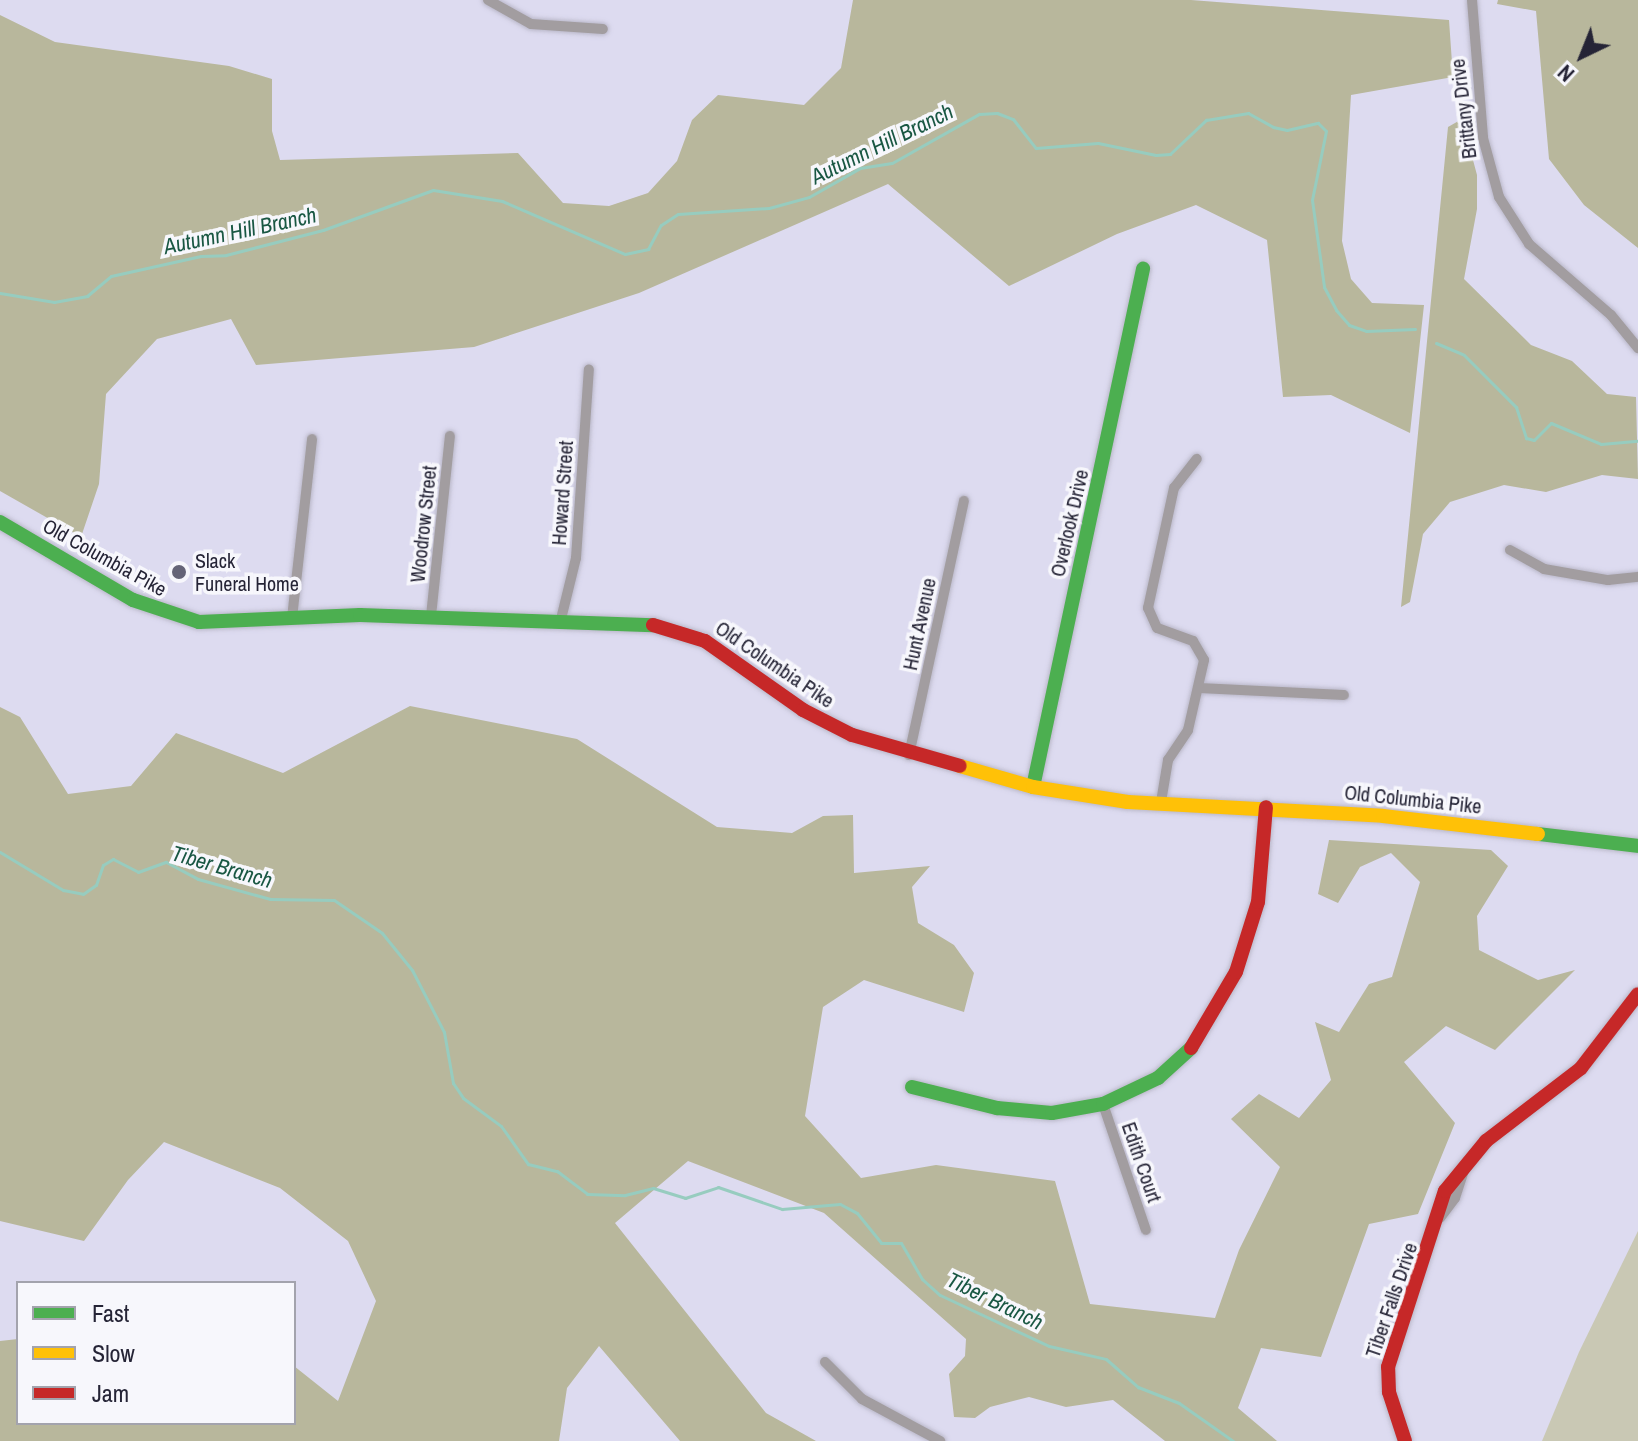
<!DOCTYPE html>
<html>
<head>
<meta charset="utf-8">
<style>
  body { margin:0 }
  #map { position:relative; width:1638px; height:1441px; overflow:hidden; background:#dddbf0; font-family:"Archivo Narrow",sans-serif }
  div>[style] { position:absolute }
  .green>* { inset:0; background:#c9c8b4 }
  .forest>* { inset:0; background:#b8b79c }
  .stream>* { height:3px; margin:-1.5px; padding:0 1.5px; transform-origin:1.5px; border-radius:1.5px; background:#97ccbf }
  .roads { filter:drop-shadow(0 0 2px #bab8c9) drop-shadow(0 0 2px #bab8c9) }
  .street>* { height:10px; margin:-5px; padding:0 5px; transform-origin:5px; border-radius:5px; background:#a29da0 }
  .fast>* { height:14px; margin:-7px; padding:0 7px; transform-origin:7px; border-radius:7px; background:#4caf50 }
  .slow>* { height:14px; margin:-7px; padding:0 7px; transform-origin:7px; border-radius:7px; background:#ffc107 }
  .jam>* { height:14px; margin:-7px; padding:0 7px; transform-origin:7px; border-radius:7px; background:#c62828 }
  .dots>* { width:22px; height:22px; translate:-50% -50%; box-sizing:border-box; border:4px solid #f7f7fc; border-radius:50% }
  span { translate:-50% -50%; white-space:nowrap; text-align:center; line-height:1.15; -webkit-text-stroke:7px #f7f7fc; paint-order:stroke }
  .street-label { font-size:20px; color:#252436 }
  .poi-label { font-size:20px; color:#252436 }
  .left { translate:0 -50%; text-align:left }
  .water-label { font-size:22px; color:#195743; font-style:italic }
  .legend { position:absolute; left:16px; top:1281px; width:280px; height:144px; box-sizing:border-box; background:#f7f7fc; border:2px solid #a3a3ad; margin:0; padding:10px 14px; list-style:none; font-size:24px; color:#252436 }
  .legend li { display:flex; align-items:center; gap:16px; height:40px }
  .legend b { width:40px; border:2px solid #a3a3ad }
  .north { position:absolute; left:1542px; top:16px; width:80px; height:80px; -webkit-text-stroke:6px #f7f7fc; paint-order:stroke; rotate:223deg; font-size:22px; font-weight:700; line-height:32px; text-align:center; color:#252436 }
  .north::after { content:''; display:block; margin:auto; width:28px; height:36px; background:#252436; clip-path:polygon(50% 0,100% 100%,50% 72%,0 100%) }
</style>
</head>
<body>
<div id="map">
  <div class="green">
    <i style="clip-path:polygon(1638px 1231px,1638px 1441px,1542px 1441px,1579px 1352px)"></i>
  </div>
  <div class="forest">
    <i style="clip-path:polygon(853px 0,1191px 0,1449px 20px,1453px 77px,1351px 95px,1342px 241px,1351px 279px,1372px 303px,1424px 305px,1410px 433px,1331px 395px,1283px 397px,1267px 240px,1196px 205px,1117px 234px,1009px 286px,888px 184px,639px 293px,474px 347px,256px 365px,231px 319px,157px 339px,106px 394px,99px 484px,81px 537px,0 491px,0 15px,55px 42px,229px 66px,272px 79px,272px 131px,280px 160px,518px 153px,563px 203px,609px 206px,648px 193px,677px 161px,692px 120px,718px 95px,804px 105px,841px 68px)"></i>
    <i style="clip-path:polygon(1498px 0,1638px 0,1638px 248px,1584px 205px,1549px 159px,1536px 11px,1497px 4px)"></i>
    <i style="clip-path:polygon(1462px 119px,1477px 175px,1477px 209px,1464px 279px,1531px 345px,1572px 361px,1607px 394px,1636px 397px,1638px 479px,1602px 475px,1546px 492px,1504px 485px,1450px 502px,1423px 534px,1410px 602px,1401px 607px,1448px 127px)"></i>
    <i style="clip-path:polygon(410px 706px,577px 739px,717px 827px,792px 833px,823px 816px,853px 815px,854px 873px,930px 866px,912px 887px,918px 923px,954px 945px,974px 973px,964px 1012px,864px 980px,823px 1007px,805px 1116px,861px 1178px,936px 1165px,1055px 1181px,1090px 1304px,1215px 1318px,1239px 1250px,1280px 1167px,1231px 1119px,1259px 1094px,1299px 1118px,1331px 1080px,1315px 1022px,1339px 1032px,1369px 984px,1392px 977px,1420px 882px,1391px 853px,1360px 867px,1338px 903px,1318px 894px,1329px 840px,1491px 850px,1508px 866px,1477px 916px,1479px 950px,1538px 980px,1575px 970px,1495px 1050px,1446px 1026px,1404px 1062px,1455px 1123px,1418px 1214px,1369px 1224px,1321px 1357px,1261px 1348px,1238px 1408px,1277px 1441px,1165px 1441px,1113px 1400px,1066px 1407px,1029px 1397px,990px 1407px,975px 1418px,954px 1417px,949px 1374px,965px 1356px,966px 1339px,824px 1213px,688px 1161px,615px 1223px,766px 1413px,816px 1441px,680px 1441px,599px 1346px,567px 1388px,559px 1441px,0 1441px,0 1341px,18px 1339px,18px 1423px,294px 1423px,294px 1366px,338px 1401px,376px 1301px,348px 1241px,280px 1188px,164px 1142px,128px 1180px,84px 1241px,0 1221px,0 707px,20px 717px,68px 794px,131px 786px,176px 733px,283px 773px)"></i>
  </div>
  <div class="stream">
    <i style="left:0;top:293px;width:55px;rotate:9.5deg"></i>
    <i style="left:54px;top:302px;width:34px;rotate:-10deg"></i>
    <i style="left:87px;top:296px;width:31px;rotate:-40deg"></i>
    <i style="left:111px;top:276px;width:92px;rotate:-12.5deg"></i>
    <i style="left:201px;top:256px;width:25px;rotate:-2deg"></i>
    <i style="left:226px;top:255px;width:100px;rotate:-14.5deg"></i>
    <i style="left:323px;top:230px;width:117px;rotate:-20deg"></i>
    <i style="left:433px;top:190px;width:70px;rotate:9.1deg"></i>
    <i style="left:502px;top:201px;width:134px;rotate:23.3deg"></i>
    <i style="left:625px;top:254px;width:24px;rotate:-12deg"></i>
    <i style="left:648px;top:249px;width:27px;rotate:-62deg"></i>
    <i style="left:661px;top:225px;width:20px;rotate:-33deg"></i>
    <i style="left:678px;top:214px;width:91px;rotate:-3.8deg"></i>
    <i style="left:769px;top:208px;width:41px;rotate:-15.4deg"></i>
    <i style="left:809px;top:197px;width:59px;rotate:-29.6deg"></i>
    <i style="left:860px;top:168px;width:32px;rotate:-9deg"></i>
    <i style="left:892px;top:163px;width:100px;rotate:-29.4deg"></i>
    <i style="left:979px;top:114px;width:18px;rotate:-3deg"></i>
    <i style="left:997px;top:113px;width:17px;rotate:21deg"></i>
    <i style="left:1013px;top:119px;width:37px;rotate:52deg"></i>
    <i style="left:1036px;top:148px;width:62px;rotate:-4.6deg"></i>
    <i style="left:1098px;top:143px;width:59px;rotate:11.7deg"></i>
    <i style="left:1156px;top:155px;width:14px;rotate:-4deg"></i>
    <i style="left:1170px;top:154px;width:50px;rotate:-43.4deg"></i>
    <i style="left:1206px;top:120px;width:43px;rotate:-9.5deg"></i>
    <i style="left:1248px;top:113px;width:29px;rotate:29deg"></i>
    <i style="left:1273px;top:127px;width:14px;rotate:12deg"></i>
    <i style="left:1287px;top:130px;width:32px;rotate:-13deg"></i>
    <i style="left:1318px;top:123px;width:11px;rotate:45deg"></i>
    <i style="left:1326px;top:131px;width:70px;rotate:101.5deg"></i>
    <i style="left:1312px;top:200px;width:88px;rotate:82.1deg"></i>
    <i style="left:1324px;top:287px;width:26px;rotate:62deg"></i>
    <i style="left:1336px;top:310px;width:20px;rotate:49deg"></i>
    <i style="left:1349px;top:325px;width:18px;rotate:19deg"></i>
    <i style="left:1366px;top:331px;width:49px;rotate:-2.3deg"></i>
    <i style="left:1436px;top:343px;width:30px;rotate:23deg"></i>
    <i style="left:1464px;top:355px;width:74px;rotate:45deg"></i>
    <i style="left:1516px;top:407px;width:33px;rotate:72deg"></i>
    <i style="left:1526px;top:438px;width:8px;rotate:14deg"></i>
    <i style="left:1534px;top:440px;width:24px;rotate:-45deg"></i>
    <i style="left:1551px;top:423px;width:54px;rotate:22.8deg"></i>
    <i style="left:1601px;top:444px;width:37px;rotate:-5deg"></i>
    <i style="left:0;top:852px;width:74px;rotate:31.1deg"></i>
    <i style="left:63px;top:890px;width:20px;rotate:11deg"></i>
    <i style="left:83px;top:894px;width:16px;rotate:-35deg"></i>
    <i style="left:96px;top:885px;width:21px;rotate:-71deg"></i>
    <i style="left:103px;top:865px;width:12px;rotate:-31deg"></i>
    <i style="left:113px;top:859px;width:28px;rotate:27deg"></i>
    <i style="left:138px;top:872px;width:30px;rotate:-20deg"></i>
    <i style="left:166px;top:862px;width:36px;rotate:28deg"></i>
    <i style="left:198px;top:879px;width:75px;rotate:15.5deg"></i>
    <i style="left:270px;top:899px;width:64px;rotate:0.9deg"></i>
    <i style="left:334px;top:900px;width:58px;rotate:34.5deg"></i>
    <i style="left:382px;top:933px;width:48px;rotate:51deg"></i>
    <i style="left:412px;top:970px;width:70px;rotate:62.7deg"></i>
    <i style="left:444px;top:1032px;width:52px;rotate:80deg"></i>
    <i style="left:453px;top:1083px;width:18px;rotate:56deg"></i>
    <i style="left:463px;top:1098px;width:47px;rotate:36.4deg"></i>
    <i style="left:501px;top:1126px;width:47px;rotate:54.6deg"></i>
    <i style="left:528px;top:1164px;width:30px;rotate:14deg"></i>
    <i style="left:557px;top:1171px;width:38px;rotate:37deg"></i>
    <i style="left:587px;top:1194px;width:38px;rotate:2deg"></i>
    <i style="left:625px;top:1195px;width:29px;rotate:-14deg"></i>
    <i style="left:653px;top:1188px;width:34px;rotate:17deg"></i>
    <i style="left:685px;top:1198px;width:35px;rotate:-18deg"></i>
    <i style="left:718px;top:1187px;width:68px;rotate:19deg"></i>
    <i style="left:782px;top:1209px;width:58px;rotate:-4.9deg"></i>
    <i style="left:840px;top:1204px;width:19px;rotate:28deg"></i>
    <i style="left:857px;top:1213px;width:38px;rotate:51deg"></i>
    <i style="left:881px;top:1243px;width:20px"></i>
    <i style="left:901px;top:1243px;width:42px;rotate:59.7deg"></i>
    <i style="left:922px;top:1279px;width:24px;rotate:42deg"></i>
    <i style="left:940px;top:1295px;width:120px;rotate:25.1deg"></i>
    <i style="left:1049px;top:1346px;width:58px;rotate:12.8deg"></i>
    <i style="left:1106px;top:1359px;width:43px;rotate:41.2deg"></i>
    <i style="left:1138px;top:1387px;width:44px;rotate:21.3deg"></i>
    <i style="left:1179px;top:1403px;width:66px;rotate:35.1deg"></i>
  </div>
  <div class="roads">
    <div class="street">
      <i style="left:488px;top:0;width:49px;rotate:29.2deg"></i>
      <i style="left:531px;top:24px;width:72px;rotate:4deg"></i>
      <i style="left:1472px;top:0;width:138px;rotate:85.4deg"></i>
      <i style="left:1483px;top:138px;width:61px;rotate:74.8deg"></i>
      <i style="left:1499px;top:197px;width:56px;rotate:57.4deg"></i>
      <i style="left:1529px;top:244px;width:108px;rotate:40.9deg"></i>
      <i style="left:1611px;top:315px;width:43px;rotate:50.7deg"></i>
      <i style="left:1510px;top:550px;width:39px;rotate:29deg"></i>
      <i style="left:1544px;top:569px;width:65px;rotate:9.8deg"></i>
      <i style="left:1608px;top:580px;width:30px;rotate:-6deg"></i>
      <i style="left:431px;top:616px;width:181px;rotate:-84deg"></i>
      <i style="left:292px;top:618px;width:180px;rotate:-83.6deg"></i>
      <i style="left:561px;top:619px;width:63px;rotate:-76.2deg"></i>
      <i style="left:576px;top:558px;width:189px;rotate:-86.1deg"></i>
      <i style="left:1199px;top:688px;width:145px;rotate:2.8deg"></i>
      <i style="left:909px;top:755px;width:260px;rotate:-77.8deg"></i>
      <i style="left:1161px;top:802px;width:43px;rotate:-80.5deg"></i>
      <i style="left:1168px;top:760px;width:36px;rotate:-56deg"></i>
      <i style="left:1188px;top:730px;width:72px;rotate:-77.1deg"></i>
      <i style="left:1204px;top:660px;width:22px;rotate:-120deg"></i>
      <i style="left:1193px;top:641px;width:38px;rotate:-160deg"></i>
      <i style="left:1157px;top:628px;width:22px;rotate:-114deg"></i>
      <i style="left:1148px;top:608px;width:123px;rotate:-77.8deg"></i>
      <i style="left:1174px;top:488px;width:37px;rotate:-52deg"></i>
      <i style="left:1103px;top:1104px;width:133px;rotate:71.2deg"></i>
      <i style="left:1440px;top:1218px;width:25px;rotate:-53deg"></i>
      <i style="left:1455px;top:1198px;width:28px;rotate:-72deg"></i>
      <i style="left:825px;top:1362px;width:52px;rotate:45deg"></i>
      <i style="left:862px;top:1399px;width:89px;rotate:28.3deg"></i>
    </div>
    <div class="fast">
      <i style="left:0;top:522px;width:154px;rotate:30.4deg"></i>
      <i style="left:133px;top:600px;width:70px;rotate:18.4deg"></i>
      <i style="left:199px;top:622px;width:161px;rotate:-2.5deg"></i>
      <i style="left:360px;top:615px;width:293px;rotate:2deg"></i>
      <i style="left:1033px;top:787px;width:530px;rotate:-78.01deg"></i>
      <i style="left:1538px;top:834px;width:101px;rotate:6.8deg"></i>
      <i style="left:912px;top:1087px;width:88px;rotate:13.9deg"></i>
      <i style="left:997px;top:1108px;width:55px;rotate:5.2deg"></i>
      <i style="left:1052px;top:1113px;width:52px;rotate:-10deg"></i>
      <i style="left:1103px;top:1104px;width:61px;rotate:-25.3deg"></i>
      <i style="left:1158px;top:1078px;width:45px;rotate:-42.3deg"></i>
    </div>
    <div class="slow">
      <i style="left:960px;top:766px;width:76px;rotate:16deg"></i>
      <i style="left:1033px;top:787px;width:96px;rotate:9deg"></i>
      <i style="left:1128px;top:802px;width:255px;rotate:3.1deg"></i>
      <i style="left:1383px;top:816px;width:156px;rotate:6.6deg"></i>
    </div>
    <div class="jam">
      <i style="left:653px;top:625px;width:54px;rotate:17.1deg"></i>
      <i style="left:705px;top:641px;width:120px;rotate:35.1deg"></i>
      <i style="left:803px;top:710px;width:55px;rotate:27deg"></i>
      <i style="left:852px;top:735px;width:112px;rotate:16deg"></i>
      <i style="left:1191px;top:1048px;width:88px;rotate:-59.4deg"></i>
      <i style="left:1236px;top:972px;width:73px;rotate:-72.6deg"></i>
      <i style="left:1258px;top:902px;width:95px;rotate:-85.2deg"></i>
      <i style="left:1405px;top:1441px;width:52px;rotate:-108.1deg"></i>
      <i style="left:1389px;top:1392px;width:25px;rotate:-92deg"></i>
      <i style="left:1388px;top:1367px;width:185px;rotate:-72.1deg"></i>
      <i style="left:1445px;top:1191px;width:65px;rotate:-50.6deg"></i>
      <i style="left:1486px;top:1141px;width:120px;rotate:-37.5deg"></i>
      <i style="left:1581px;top:1068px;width:93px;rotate:-52.4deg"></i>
    </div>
  </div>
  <div class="dots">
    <i style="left:179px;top:572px;background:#656477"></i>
  </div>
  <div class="street-label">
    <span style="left:1463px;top:109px;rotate:-97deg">Brittany Drive</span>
    <span style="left:562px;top:493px;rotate:-86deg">Howard Street</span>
    <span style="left:1069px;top:523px;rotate:-77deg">Overlook Drive</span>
    <span style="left:423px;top:524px;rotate:-84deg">Woodrow Street</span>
    <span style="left:105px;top:557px;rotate:29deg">Old Columbia Pike</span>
    <span style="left:919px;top:624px;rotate:-78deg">Hunt Avenue</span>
    <span style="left:775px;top:664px;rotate:34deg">Old Columbia Pike</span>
    <span style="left:1413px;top:799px;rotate:6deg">Old Columbia Pike</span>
    <span style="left:1142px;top:1162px;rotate:71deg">Edith Court</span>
    <span style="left:1391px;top:1300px;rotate:-71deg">Tiber Falls Drive</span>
  </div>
  <div class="poi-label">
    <span class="left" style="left:195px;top:572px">Slack<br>Funeral Home</span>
  </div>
  <div class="water-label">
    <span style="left:882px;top:144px;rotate:-26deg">Autumn Hill Branch</span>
    <span style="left:240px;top:231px;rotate:-12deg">Autumn Hill Branch</span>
    <span style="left:222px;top:867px;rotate:16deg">Tiber Branch</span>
    <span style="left:995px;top:1301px;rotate:26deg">Tiber Branch</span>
  </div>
  <ul class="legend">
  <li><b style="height:10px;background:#4caf50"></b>Fast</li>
  <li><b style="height:10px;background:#ffc107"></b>Slow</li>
  <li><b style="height:10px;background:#c62828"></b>Jam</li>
  </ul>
  <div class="north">N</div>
</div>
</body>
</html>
